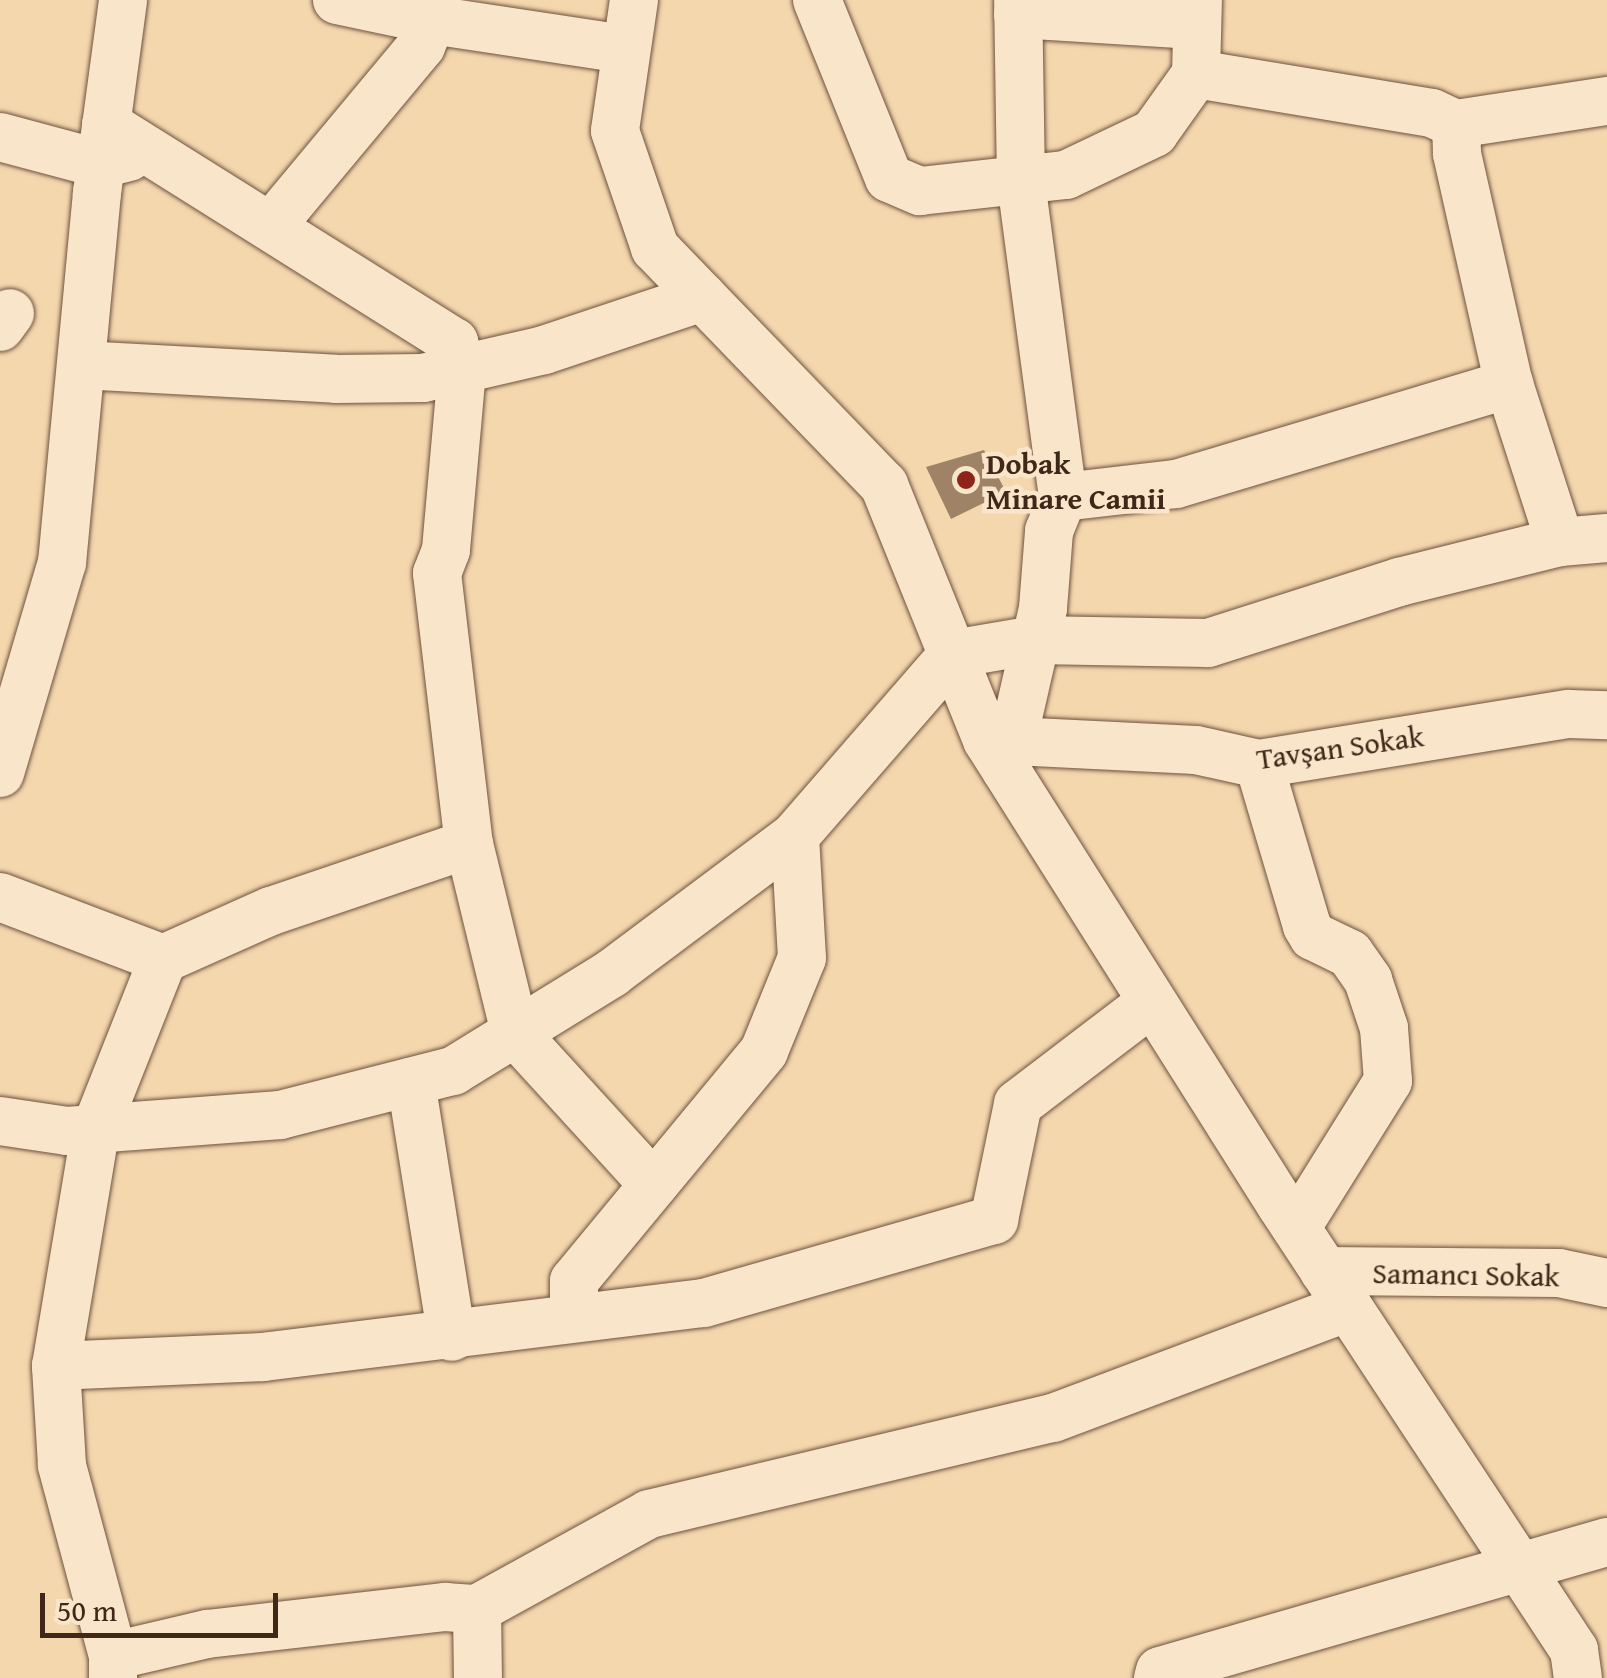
<!DOCTYPE html>
<html>
<head>
<meta charset="utf-8">
<style>
  body { margin:0 }
  #map { position:relative; width:1607px; height:1678px; overflow:hidden; background:#f5d7ae; font-family:"Gentium Book Plus",serif }
  div>[style] { position:absolute }
  .building>* { inset:0; background:#9e8366 }
  .roads { filter:drop-shadow(0 0 2px #6d533e) drop-shadow(0 0 2px #6d533e) }
  .minor>* { height:48px; margin:-24px; padding:0 24px; transform-origin:24px; border-radius:24px; background:#f8e5ca }
  .dots>* { width:28px; height:28px; translate:-50% -50%; box-sizing:border-box; border:5px solid #f8e5ca; border-radius:50% }
  span { translate:-50% -50%; white-space:nowrap; text-align:center; line-height:1.15; -webkit-text-stroke:9px #f8e5ca; paint-order:stroke }
  .poi-label { font-size:30px; color:#402719; font-weight:700 }
  .left { translate:0 -50%; text-align:left }
  .street-label { font-size:30px; color:#402719 }
  .scale { position:absolute; left:40px; top:1593px; width:238px; height:45px; box-sizing:border-box; border:5px solid #402719; border-top:0; padding-left:12px; font-size:30px; line-height:35px; white-space:nowrap; color:#402719; -webkit-text-stroke:8px #f8e5ca; paint-order:stroke }
</style>
</head>
<body>
<div id="map">
  <div class="building">
    <i style="clip-path:polygon(984px 450px,1006px 492px,951px 519px,926px 467px)"></i>
  </div>
  <div class="roads">
    <div class="minor">
      <i style="left:337px;top:0;width:97px;rotate:11.9deg"></i>
      <i style="left:432px;top:20px;width:194px;rotate:8.6deg"></i>
      <i style="left:634px;top:0;width:132px;rotate:98.3deg"></i>
      <i style="left:615px;top:131px;width:124px;rotate:71.1deg"></i>
      <i style="left:655px;top:248px;width:330px;rotate:46deg"></i>
      <i style="left:884px;top:485px;width:275px;rotate:68deg"></i>
      <i style="left:987px;top:740px;width:550px;rotate:57.7deg"></i>
      <i style="left:1281px;top:1205px;width:533px;rotate:56.64deg"></i>
      <i style="left:1574px;top:1650px;width:28px;rotate:82deg"></i>
      <i style="left:817px;top:0;width:192px;rotate:68deg"></i>
      <i style="left:889px;top:178px;width:34px;rotate:23deg"></i>
      <i style="left:920px;top:191px;width:147px;rotate:-6.3deg"></i>
      <i style="left:1066px;top:175px;width:98px;rotate:-25.5deg"></i>
      <i style="left:1154px;top:133px;width:72px;rotate:-54.6deg"></i>
      <i style="left:1196px;top:74px;width:74px;rotate:-88.5deg"></i>
      <i style="left:1018px;top:14px;width:177px;rotate:3.6deg"></i>
      <i style="left:1196px;top:74px;width:239px;rotate:9.4deg"></i>
      <i style="left:1432px;top:113px;width:26px;rotate:25deg"></i>
      <i style="left:1456px;top:124px;width:153px;rotate:-8.7deg"></i>
      <i style="left:106px;top:124px;width:411px;rotate:32.1deg"></i>
      <i style="left:454px;top:342px;width:29px;rotate:74deg"></i>
      <i style="left:462px;top:370px;width:181px;rotate:95.1deg"></i>
      <i style="left:446px;top:550px;width:25px;rotate:111deg"></i>
      <i style="left:437px;top:573px;width:273px;rotate:83.3deg"></i>
      <i style="left:469px;top:844px;width:195px;rotate:76.3deg"></i>
      <i style="left:515px;top:1033px;width:205px;rotate:47.6deg"></i>
      <i style="left:1456px;top:124px;width:30px;rotate:88deg"></i>
      <i style="left:1457px;top:154px;width:236px;rotate:77.3deg"></i>
      <i style="left:1509px;top:384px;width:166px;rotate:72.1deg"></i>
      <i style="left:0;top:137px;width:105px;rotate:15deg"></i>
      <i style="left:101px;top:164px;width:29px;rotate:-14deg"></i>
      <i style="left:272px;top:225px;width:233px;rotate:-50.2deg"></i>
      <i style="left:421px;top:46px;width:28px;rotate:-67deg"></i>
      <i style="left:0;top:327px;width:17px;rotate:-54deg"></i>
      <i style="left:81px;top:365px;width:255px;rotate:3.1deg"></i>
      <i style="left:336px;top:379px;width:87px;rotate:-0.7deg"></i>
      <i style="left:423px;top:378px;width:124px;rotate:-13deg"></i>
      <i style="left:544px;top:350px;width:167px;rotate:-18.5deg"></i>
      <i style="left:1063px;top:497px;width:114px;rotate:-6.6deg"></i>
      <i style="left:1176px;top:484px;width:348px;rotate:-16.7deg"></i>
      <i style="left:1013px;top:741px;width:183px;rotate:2.8deg"></i>
      <i style="left:1196px;top:750px;width:65px;rotate:12.5deg"></i>
      <i style="left:1259px;top:764px;width:314px;rotate:-9.2deg"></i>
      <i style="left:1569px;top:714px;width:38px;rotate:2deg"></i>
      <i style="left:1259px;top:764px;width:169px;rotate:73.5deg"></i>
      <i style="left:1307px;top:926px;width:12px;rotate:59deg"></i>
      <i style="left:1313px;top:936px;width:41px;rotate:25.9deg"></i>
      <i style="left:1350px;top:954px;width:32px;rotate:55deg"></i>
      <i style="left:1368px;top:980px;width:51px;rotate:71.6deg"></i>
      <i style="left:1384px;top:1028px;width:53px;rotate:85.7deg"></i>
      <i style="left:1388px;top:1081px;width:173px;rotate:122deg"></i>
      <i style="left:1006px;top:770px;width:166px;rotate:-77.1deg"></i>
      <i style="left:1043px;top:608px;width:77px;rotate:-85.5deg"></i>
      <i style="left:1049px;top:531px;width:37px;rotate:-68deg"></i>
      <i style="left:1063px;top:497px;width:317px;rotate:-97.6deg"></i>
      <i style="left:1021px;top:183px;width:183px;rotate:-90.9deg"></i>
      <i style="left:0;top:773px;width:219px;rotate:-73.6deg"></i>
      <i style="left:62px;top:563px;width:372px;rotate:-84.6deg"></i>
      <i style="left:97px;top:193px;width:195px;rotate:-82.3deg"></i>
      <i style="left:0;top:897px;width:174px;rotate:20.8deg"></i>
      <i style="left:163px;top:959px;width:118px;rotate:-24deg"></i>
      <i style="left:271px;top:911px;width:209px;rotate:-18.7deg"></i>
      <i style="left:411px;top:1082px;width:258px;rotate:80.9deg"></i>
      <i style="left:0;top:1121px;width:68px;rotate:8.5deg"></i>
      <i style="left:67px;top:1131px;width:214px;rotate:-4.3deg"></i>
      <i style="left:280px;top:1115px;width:179px;rotate:-14.3deg"></i>
      <i style="left:453px;top:1071px;width:187px;rotate:-31.6deg"></i>
      <i style="left:612px;top:973px;width:229px;rotate:-36.8deg"></i>
      <i style="left:795px;top:836px;width:241px;rotate:-49deg"></i>
      <i style="left:953px;top:654px;width:82px;rotate:-9.8deg"></i>
      <i style="left:1034px;top:640px;width:174px;rotate:1deg"></i>
      <i style="left:1208px;top:643px;width:201px;rotate:-17.7deg"></i>
      <i style="left:1399px;top:582px;width:166px;rotate:-14deg"></i>
      <i style="left:1560px;top:542px;width:47px;rotate:-4.9deg"></i>
      <i style="left:1324px;top:1271px;width:235px;rotate:0.5deg"></i>
      <i style="left:1559px;top:1273px;width:49px;rotate:11.8deg"></i>
      <i style="left:574px;top:1317px;width:36px;rotate:-90deg"></i>
      <i style="left:574px;top:1281px;width:298px;rotate:-50.4deg"></i>
      <i style="left:764px;top:1051px;width:100px;rotate:-67.8deg"></i>
      <i style="left:802px;top:958px;width:122px;rotate:-93.3deg"></i>
      <i style="left:56px;top:1366px;width:207px;rotate:-2.5deg"></i>
      <i style="left:263px;top:1357px;width:444px;rotate:-7deg"></i>
      <i style="left:704px;top:1303px;width:302px;rotate:-16deg"></i>
      <i style="left:994px;top:1220px;width:118px;rotate:-78.3deg"></i>
      <i style="left:1018px;top:1104px;width:168px;rotate:-37.3deg"></i>
      <i style="left:477px;top:1609px;width:69px;rotate:89.2deg"></i>
      <i style="left:113px;top:1656px;width:97px;rotate:-13.2deg"></i>
      <i style="left:207px;top:1634px;width:240px;rotate:-6.5deg"></i>
      <i style="left:445px;top:1607px;width:32px;rotate:4deg"></i>
      <i style="left:477px;top:1609px;width:196px;rotate:-28.9deg"></i>
      <i style="left:649px;top:1514px;width:415px;rotate:-13.4deg"></i>
      <i style="left:1053px;top:1418px;width:315px;rotate:-20.6deg"></i>
      <i style="left:113px;top:1678px;width:22px;rotate:-90deg"></i>
      <i style="left:113px;top:1656px;width:198px;rotate:-105deg"></i>
      <i style="left:62px;top:1465px;width:99px;rotate:-93.5deg"></i>
      <i style="left:56px;top:1366px;width:241px;rotate:-80.5deg"></i>
      <i style="left:96px;top:1128px;width:182px;rotate:-68.4deg"></i>
      <i style="left:1158px;top:1678px;width:7px;rotate:-74deg"></i>
      <i style="left:1160px;top:1671px;width:465px;rotate:-16.1deg"></i>
    </div>
  </div>
  <div class="dots">
    <i style="left:966px;top:480px;background:#8f2418"></i>
  </div>
  <div class="poi-label">
    <span class="left" style="left:986px;top:480px">Dobak<br>Minare Camii</span>
  </div>
  <div class="street-label">
    <span style="left:1340px;top:747px;rotate:-8deg">Tavşan Sokak</span>
    <span style="left:1466px;top:1274px;rotate:1deg">Samancı Sokak</span>
  </div>
  <div class="scale">50 m</div>
</div>
</body>
</html>
